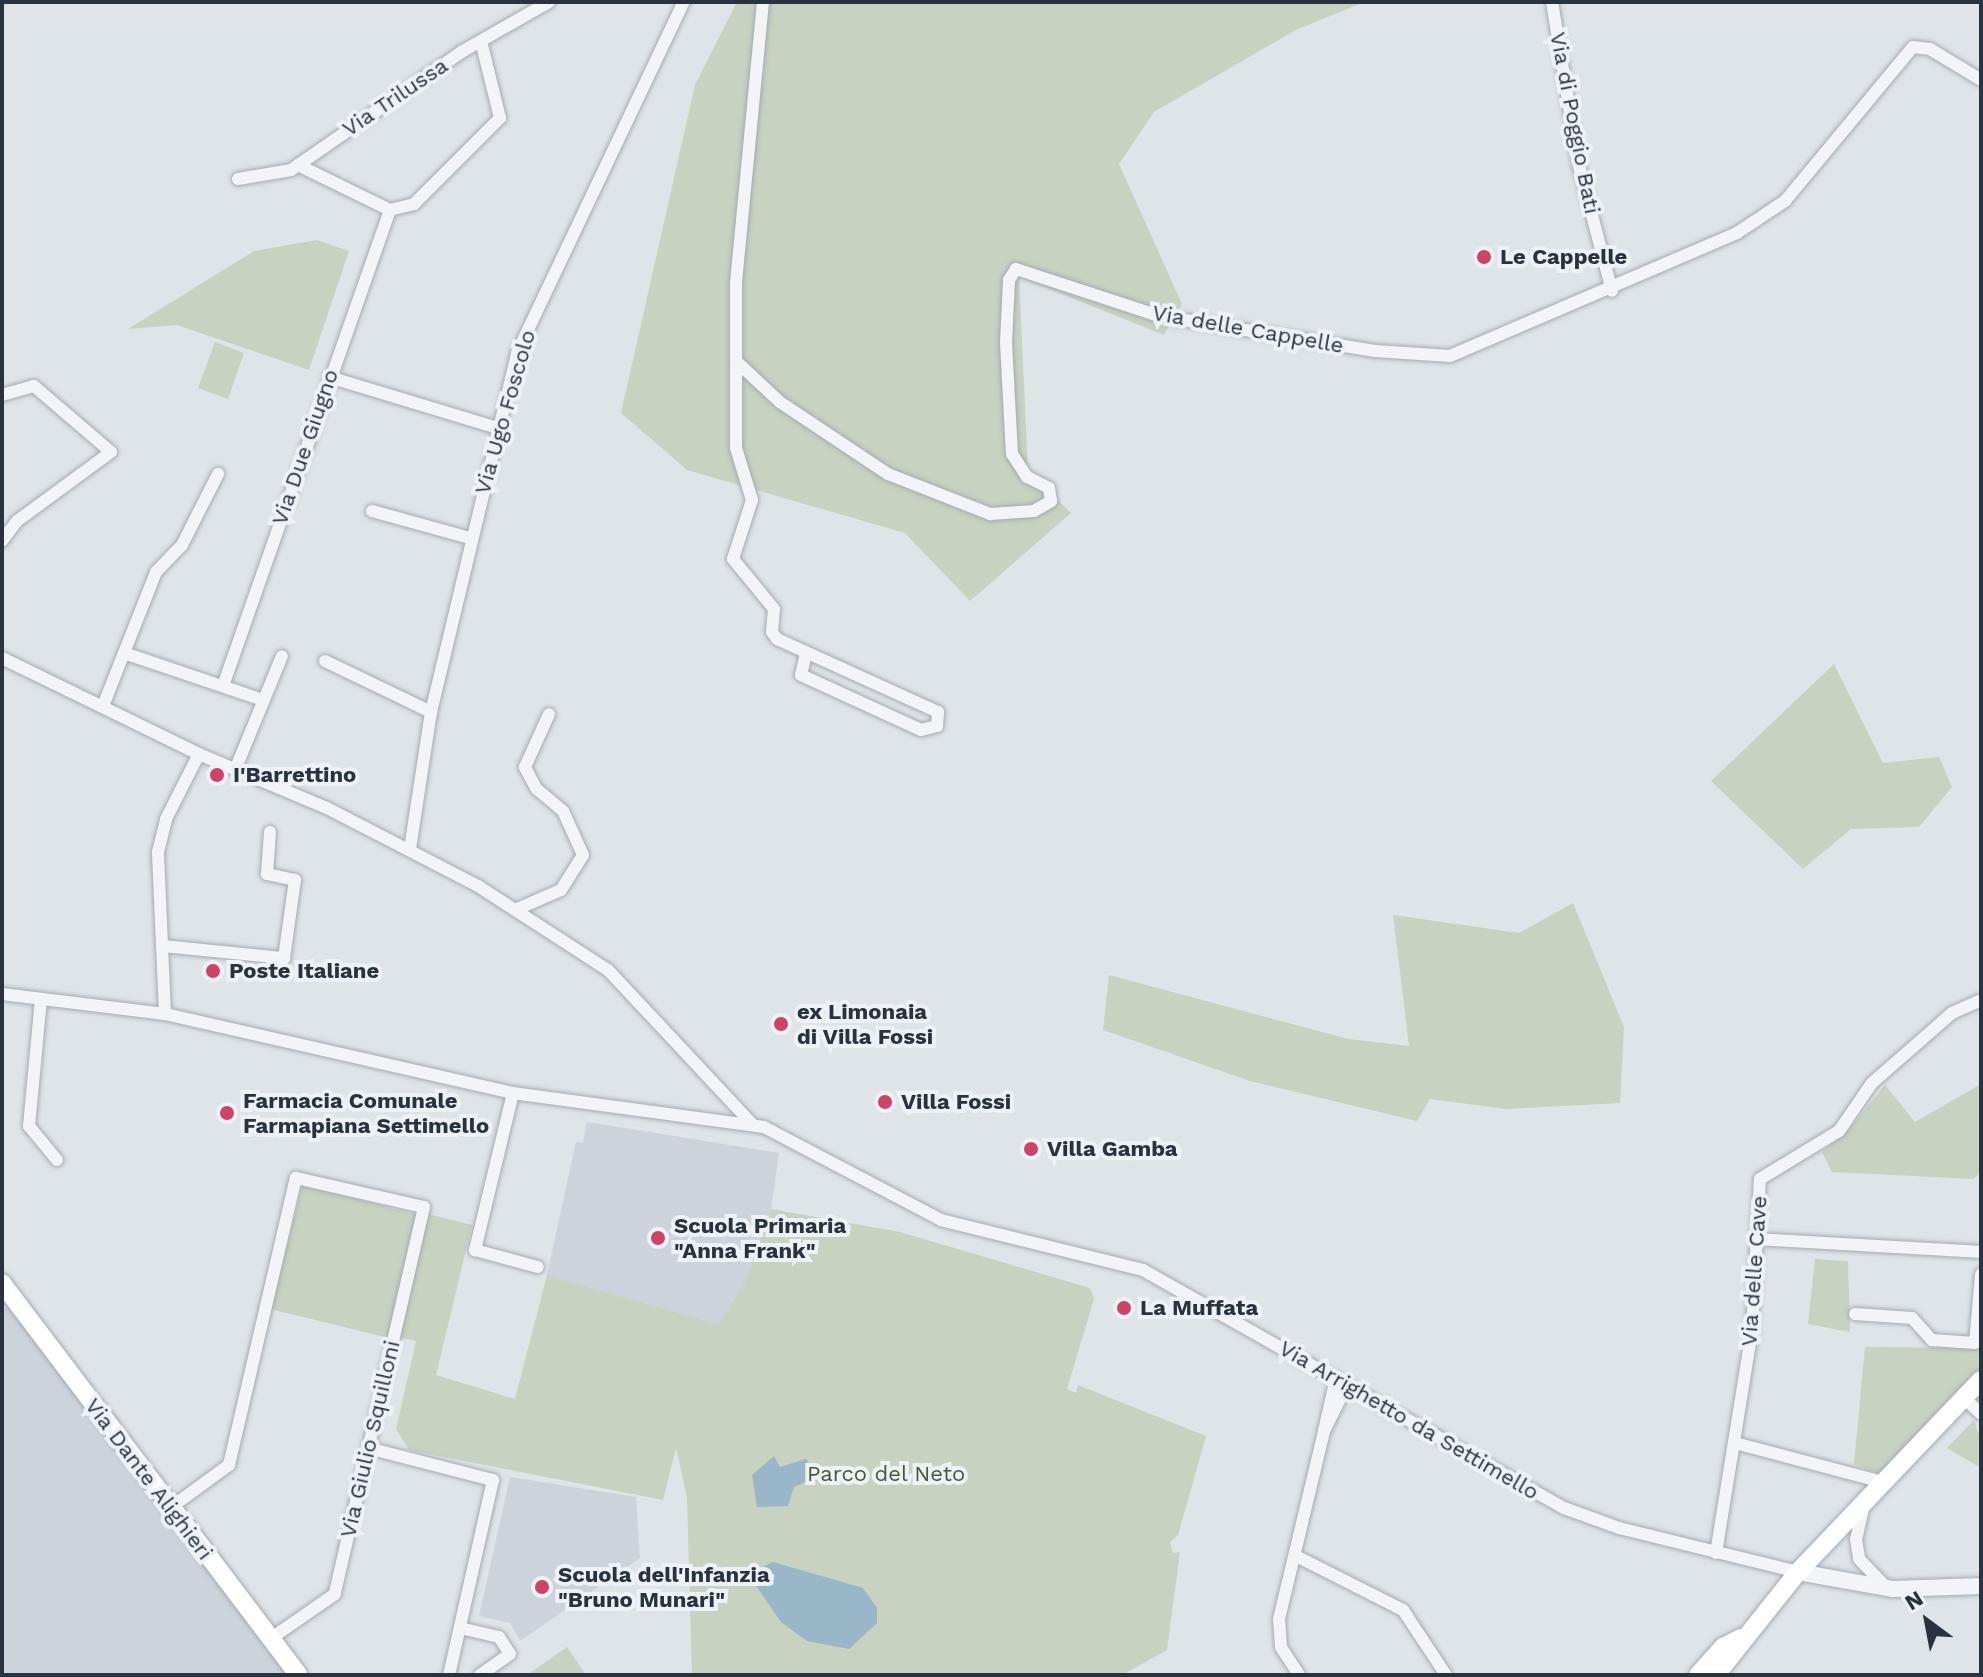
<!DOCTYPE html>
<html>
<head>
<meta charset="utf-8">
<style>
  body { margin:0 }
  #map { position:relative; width:1983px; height:1677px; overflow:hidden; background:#dfe4e8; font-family:"Work Sans",sans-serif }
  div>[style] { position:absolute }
  .built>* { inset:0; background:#cdd3da }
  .green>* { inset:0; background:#c7d2c0 }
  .water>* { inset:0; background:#9ab6c9 }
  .roads { filter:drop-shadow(0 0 2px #a4abb2) drop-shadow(0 0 2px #a4abb2) }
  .minor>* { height:12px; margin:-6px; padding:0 6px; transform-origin:6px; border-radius:6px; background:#f2f4f7 }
  .tertiary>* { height:16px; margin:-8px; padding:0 8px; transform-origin:8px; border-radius:8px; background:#f2f4f7 }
  .secondary>* { height:18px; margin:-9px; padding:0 9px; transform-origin:9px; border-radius:9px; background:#fff }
  .dots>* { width:22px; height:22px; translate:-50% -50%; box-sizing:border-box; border:4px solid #eef2f6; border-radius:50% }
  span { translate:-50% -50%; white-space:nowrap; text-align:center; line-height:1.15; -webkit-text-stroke:8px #eef2f6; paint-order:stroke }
  .street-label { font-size:22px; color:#28333f }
  .poi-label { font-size:22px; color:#28333f; font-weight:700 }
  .left { translate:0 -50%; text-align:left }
  .park-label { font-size:22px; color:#415b35 }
  .frame { position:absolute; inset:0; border:4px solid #28333f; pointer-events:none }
  .north { position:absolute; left:1887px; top:1581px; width:80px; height:80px; -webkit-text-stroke:6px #eef2f6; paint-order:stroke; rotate:328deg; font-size:22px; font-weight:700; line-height:32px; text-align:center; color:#28333f }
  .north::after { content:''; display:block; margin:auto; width:28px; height:36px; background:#28333f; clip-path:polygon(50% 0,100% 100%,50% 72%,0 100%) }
</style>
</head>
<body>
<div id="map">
  <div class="built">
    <i style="clip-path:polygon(587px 1122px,779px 1153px,771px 1209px,745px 1282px,718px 1324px,547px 1275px,576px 1142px,583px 1143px)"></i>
    <i style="clip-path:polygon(2px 1282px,298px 1675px,2px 1675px)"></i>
    <i style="clip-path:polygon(510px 1477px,636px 1497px,640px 1558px,520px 1641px,510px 1623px,479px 1616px)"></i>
  </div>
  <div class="green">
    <i style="clip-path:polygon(737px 2px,1364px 2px,1296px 30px,1154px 112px,1119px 164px,1182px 304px,1164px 335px,1019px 277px,1028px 471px,1071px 513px,970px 601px,905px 533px,687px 470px,621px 413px,695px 85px)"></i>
    <i style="clip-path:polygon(317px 240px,349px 251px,309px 370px,177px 325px,128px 329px,254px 251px)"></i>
    <i style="clip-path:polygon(215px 342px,244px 353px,228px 399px,198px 388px)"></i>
    <i style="clip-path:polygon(1834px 664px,1883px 763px,1939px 757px,1952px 787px,1919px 827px,1851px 829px,1803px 869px,1711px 781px)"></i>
    <i style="clip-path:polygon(1573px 903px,1624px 1027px,1620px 1103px,1506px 1109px,1430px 1099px,1417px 1121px,1250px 1081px,1103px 1030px,1109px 975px,1348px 1039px,1409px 1046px,1393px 915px,1519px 933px)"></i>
    <i style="clip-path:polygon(1981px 1084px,1981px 1172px,1973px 1179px,1832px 1172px,1822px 1152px,1847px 1132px,1885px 1085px,1915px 1122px)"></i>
    <i style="clip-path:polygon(303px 1185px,417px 1215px,389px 1338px,270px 1309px)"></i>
    <i style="clip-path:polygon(771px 1209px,900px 1232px,1090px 1288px,1094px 1299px,1067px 1389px,1076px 1393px,1078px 1385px,1206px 1436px,1178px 1535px,1170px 1542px,1173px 1553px,1180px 1552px,1167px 1650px,1122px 1675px,692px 1675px,687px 1497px,676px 1448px,663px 1500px,409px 1450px,396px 1429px,416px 1341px,398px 1337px,428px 1214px,472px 1225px,436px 1375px,515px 1399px,547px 1275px,718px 1324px,745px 1282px)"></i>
    <i style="clip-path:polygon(1815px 1259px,1848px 1261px,1850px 1332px,1808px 1324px)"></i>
    <i style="clip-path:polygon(1865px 1347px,1981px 1348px,1981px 1369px,1880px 1474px,1854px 1464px)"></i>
    <i style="clip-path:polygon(1974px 1420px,1981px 1441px,1981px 1468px,1947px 1448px)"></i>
    <i style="clip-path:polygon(567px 1647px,586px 1675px,527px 1675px)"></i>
  </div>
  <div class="water">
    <i style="clip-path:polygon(774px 1456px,780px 1467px,806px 1459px,815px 1471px,813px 1479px,794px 1487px,788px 1506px,757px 1507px,752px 1475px)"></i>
    <i style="clip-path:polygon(773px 1562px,863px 1588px,877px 1608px,877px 1623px,849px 1649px,807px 1641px,781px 1622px,754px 1583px,755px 1570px)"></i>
  </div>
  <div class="roads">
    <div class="minor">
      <i style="left:763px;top:2px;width:281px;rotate:95.5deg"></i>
      <i style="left:736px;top:282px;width:166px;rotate:90deg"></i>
      <i style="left:736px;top:448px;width:54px;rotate:72.9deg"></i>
      <i style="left:752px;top:500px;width:62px;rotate:107.9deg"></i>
      <i style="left:733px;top:559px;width:65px;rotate:50.6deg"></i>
      <i style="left:774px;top:609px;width:23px;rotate:95deg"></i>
      <i style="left:772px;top:632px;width:9px;rotate:54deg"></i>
      <i style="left:777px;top:639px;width:177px;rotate:24.4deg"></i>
      <i style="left:938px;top:712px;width:14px;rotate:94deg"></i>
      <i style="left:937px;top:726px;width:16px;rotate:166deg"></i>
      <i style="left:921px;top:730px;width:132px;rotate:-155.4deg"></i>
      <i style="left:801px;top:675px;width:22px;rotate:-77deg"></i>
      <i style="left:1552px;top:2px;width:166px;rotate:80.7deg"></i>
      <i style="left:1579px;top:166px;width:129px;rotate:75.2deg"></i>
      <i style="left:298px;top:165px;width:102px;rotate:26.1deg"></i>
      <i style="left:238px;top:179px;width:54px;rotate:-9.6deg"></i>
      <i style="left:291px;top:170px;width:209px;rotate:-34.7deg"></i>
      <i style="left:463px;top:51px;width:99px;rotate:-29.7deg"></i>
      <i style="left:738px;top:363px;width:57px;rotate:42.9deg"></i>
      <i style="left:780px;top:402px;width:130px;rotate:33.7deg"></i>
      <i style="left:888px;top:474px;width:110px;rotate:21.4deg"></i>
      <i style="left:990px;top:514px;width:44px;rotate:-3.9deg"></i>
      <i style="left:1034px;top:511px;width:20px;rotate:-30deg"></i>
      <i style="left:1051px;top:501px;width:13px;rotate:-99deg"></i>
      <i style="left:1049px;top:488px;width:25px;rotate:-153deg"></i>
      <i style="left:1027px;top:477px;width:27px;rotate:-123deg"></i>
      <i style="left:1012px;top:454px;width:112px;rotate:-93.1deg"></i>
      <i style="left:1006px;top:342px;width:62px;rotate:-87.2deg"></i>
      <i style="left:1009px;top:280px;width:13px;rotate:-58deg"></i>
      <i style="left:1016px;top:269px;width:151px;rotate:18.2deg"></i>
      <i style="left:1159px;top:316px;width:219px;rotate:9.2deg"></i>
      <i style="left:1375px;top:351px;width:75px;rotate:3.8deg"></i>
      <i style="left:1450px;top:356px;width:312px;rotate:-23.2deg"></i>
      <i style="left:1737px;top:233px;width:58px;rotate:-33.7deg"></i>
      <i style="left:1785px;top:201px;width:200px;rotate:-50.3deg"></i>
      <i style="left:1913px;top:47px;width:17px;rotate:7deg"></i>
      <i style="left:1930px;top:49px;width:60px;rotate:31.3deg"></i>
      <i style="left:329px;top:377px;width:177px;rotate:16.8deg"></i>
      <i style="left:2px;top:395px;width:33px;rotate:-16deg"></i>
      <i style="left:34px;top:386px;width:101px;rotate:40.6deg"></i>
      <i style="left:111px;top:452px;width:117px;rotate:143.7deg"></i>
      <i style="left:17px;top:521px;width:25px;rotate:127deg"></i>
      <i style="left:372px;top:511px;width:102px;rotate:15.4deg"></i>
      <i style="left:124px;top:653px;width:147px;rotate:18.7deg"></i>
      <i style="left:2px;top:658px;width:219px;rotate:26deg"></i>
      <i style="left:199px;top:754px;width:139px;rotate:22.9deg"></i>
      <i style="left:327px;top:808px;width:170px;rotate:27.3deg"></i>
      <i style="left:478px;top:886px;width:155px;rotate:32.9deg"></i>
      <i style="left:608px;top:970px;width:209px;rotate:46.9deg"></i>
      <i style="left:325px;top:661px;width:118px;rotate:25.7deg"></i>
      <i style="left:223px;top:686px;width:504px;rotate:-70.67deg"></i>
      <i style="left:390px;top:210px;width:25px;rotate:-14deg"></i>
      <i style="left:414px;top:204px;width:122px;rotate:-45deg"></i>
      <i style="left:500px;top:118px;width:79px;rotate:-103.9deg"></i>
      <i style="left:103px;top:706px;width:144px;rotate:-68.4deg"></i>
      <i style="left:156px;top:572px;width:37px;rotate:-46deg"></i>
      <i style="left:182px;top:545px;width:80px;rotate:-63.1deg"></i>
      <i style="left:235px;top:770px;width:123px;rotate:-67.6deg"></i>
      <i style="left:410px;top:849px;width:139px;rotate:-81.3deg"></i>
      <i style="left:431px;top:712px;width:369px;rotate:-76.5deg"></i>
      <i style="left:517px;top:353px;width:389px;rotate:-64.6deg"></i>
      <i style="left:515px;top:910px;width:50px;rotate:-23.5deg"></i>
      <i style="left:561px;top:890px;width:41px;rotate:-57.8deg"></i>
      <i style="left:583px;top:855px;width:48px;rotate:-114.4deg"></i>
      <i style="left:563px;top:811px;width:35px;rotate:-140deg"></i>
      <i style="left:536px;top:788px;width:24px;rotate:-118deg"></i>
      <i style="left:525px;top:767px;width:58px;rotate:-65.6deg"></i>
      <i style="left:163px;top:946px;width:122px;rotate:5.7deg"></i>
      <i style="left:284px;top:958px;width:79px;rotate:-82deg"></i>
      <i style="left:295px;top:880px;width:29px;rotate:-168deg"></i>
      <i style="left:267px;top:874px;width:42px;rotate:-85.9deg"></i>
      <i style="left:2px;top:994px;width:164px;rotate:7deg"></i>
      <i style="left:165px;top:1014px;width:357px;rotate:12.8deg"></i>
      <i style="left:513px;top:1093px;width:253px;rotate:7.7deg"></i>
      <i style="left:764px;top:1127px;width:200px;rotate:27.7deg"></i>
      <i style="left:941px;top:1220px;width:208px;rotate:13.9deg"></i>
      <i style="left:1143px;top:1270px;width:484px;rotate:29.5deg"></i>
      <i style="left:1564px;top:1508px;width:59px;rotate:20deg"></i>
      <i style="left:1619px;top:1528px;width:184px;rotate:13.8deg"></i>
      <i style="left:41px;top:999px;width:128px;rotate:95.4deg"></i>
      <i style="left:29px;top:1126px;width:44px;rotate:50.5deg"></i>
      <i style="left:165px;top:1014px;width:162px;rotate:-92.5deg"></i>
      <i style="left:158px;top:852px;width:34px;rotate:-76deg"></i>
      <i style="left:166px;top:819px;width:73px;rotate:-63.1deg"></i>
      <i style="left:513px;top:1093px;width:162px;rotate:103.6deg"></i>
      <i style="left:475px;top:1250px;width:65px;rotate:15.1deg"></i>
      <i style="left:1757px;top:1239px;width:224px;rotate:3.3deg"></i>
      <i style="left:1855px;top:1314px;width:57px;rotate:4deg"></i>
      <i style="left:1912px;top:1318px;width:30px;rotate:48deg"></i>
      <i style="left:1932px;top:1340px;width:43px;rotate:4deg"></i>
      <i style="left:1975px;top:1343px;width:69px;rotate:-85deg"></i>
      <i style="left:1336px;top:1378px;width:54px;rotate:102.8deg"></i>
      <i style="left:1324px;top:1431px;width:51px;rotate:-63.4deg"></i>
      <i style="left:1964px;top:1398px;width:23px;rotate:43deg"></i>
      <i style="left:1735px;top:1443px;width:153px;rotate:14.8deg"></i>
      <i style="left:368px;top:1448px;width:129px;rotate:14.4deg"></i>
      <i style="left:493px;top:1480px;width:200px;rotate:102.7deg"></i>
      <i style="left:1864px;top:1505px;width:35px;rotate:103deg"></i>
      <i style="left:1856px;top:1539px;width:20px;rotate:81deg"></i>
      <i style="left:1859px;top:1559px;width:37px;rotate:46deg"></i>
      <i style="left:170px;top:1508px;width:73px;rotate:-36.1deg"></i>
      <i style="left:229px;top:1465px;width:295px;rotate:-76.9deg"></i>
      <i style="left:296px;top:1178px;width:131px;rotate:12.8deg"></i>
      <i style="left:424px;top:1207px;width:397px;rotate:103deg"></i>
      <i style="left:335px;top:1594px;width:79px;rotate:145.3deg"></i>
      <i style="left:1716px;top:1553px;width:226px;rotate:-80.8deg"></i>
      <i style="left:1752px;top:1330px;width:151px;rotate:-87deg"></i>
      <i style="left:1760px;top:1179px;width:92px;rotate:-31.3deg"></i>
      <i style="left:1839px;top:1131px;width:58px;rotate:-55.5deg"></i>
      <i style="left:1872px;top:1083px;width:106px;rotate:-41.2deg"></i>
      <i style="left:1952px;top:1013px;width:32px;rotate:-24deg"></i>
      <i style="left:1296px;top:1556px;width:120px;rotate:26.8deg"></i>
      <i style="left:1403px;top:1610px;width:78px;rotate:56.5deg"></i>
      <i style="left:460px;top:1628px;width:40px;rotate:13deg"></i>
      <i style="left:499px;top:1637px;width:20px;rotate:57deg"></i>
      <i style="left:510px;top:1654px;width:37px;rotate:145deg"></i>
      <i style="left:1299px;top:1675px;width:33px;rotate:-123deg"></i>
      <i style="left:1281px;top:1647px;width:28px;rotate:-94deg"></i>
      <i style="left:1279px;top:1619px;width:193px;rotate:-76.5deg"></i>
    </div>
    <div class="tertiary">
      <i style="left:1798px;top:1572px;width:97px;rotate:10.1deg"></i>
      <i style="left:1893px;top:1589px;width:88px;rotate:-2deg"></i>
    </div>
    <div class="secondary">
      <i style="left:2px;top:1283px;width:491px;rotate:52.9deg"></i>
      <i style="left:1698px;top:1675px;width:38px;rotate:-48deg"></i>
      <i style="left:1723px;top:1647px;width:20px;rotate:-27deg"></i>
      <i style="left:1716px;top:1675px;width:132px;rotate:-51.5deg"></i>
      <i style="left:1798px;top:1572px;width:265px;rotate:-46.4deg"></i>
    </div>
  </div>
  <div class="dots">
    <i style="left:1484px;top:257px;background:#ce4369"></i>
    <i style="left:217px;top:775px;background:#ce4369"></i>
    <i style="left:213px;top:971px;background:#ce4369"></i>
    <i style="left:781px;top:1024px;background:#ce4369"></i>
    <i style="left:885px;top:1102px;background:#ce4369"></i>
    <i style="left:227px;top:1113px;background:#ce4369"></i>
    <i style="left:1031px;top:1149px;background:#ce4369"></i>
    <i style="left:658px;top:1238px;background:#ce4369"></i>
    <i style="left:1124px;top:1308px;background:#ce4369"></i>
    <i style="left:542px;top:1587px;background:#ce4369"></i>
  </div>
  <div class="street-label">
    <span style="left:395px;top:97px;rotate:-34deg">Via Trilussa</span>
    <span style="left:1575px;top:123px;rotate:79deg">Via di Poggio Bati</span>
    <span style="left:1248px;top:329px;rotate:10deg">Via delle Cappelle</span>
    <span style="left:505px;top:412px;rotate:-74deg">Via Ugo Foscolo</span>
    <span style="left:305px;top:447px;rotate:-71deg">Via Due Giugno</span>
    <span style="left:1754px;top:1271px;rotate:-86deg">Via delle Cave</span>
    <span style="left:1409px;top:1420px;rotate:30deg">Via Arrighetto da Settimello</span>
    <span style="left:370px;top:1439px;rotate:-77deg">Via Giulio Squilloni</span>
    <span style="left:149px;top:1479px;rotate:53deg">Via Dante Alighieri</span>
  </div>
  <div class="poi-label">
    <span class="left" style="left:1500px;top:257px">Le Cappelle</span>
    <span class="left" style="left:233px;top:775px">I'Barrettino</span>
    <span class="left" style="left:229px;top:971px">Poste Italiane</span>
    <span class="left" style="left:797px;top:1024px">ex Limonaia<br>di Villa Fossi</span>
    <span class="left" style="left:243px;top:1113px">Farmacia Comunale<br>Farmapiana Settimello</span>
    <span class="left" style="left:901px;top:1102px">Villa Fossi</span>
    <span class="left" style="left:1047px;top:1149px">Villa Gamba</span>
    <span class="left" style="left:674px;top:1238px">Scuola Primaria<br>"Anna Frank"</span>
    <span class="left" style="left:1140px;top:1308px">La Muffata</span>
    <span class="left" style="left:558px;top:1587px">Scuola dell'Infanzia<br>"Bruno Munari"</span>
  </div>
  <div class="park-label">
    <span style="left:886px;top:1474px">Parco del Neto</span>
  </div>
  <div class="frame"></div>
  <div class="north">N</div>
</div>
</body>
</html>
